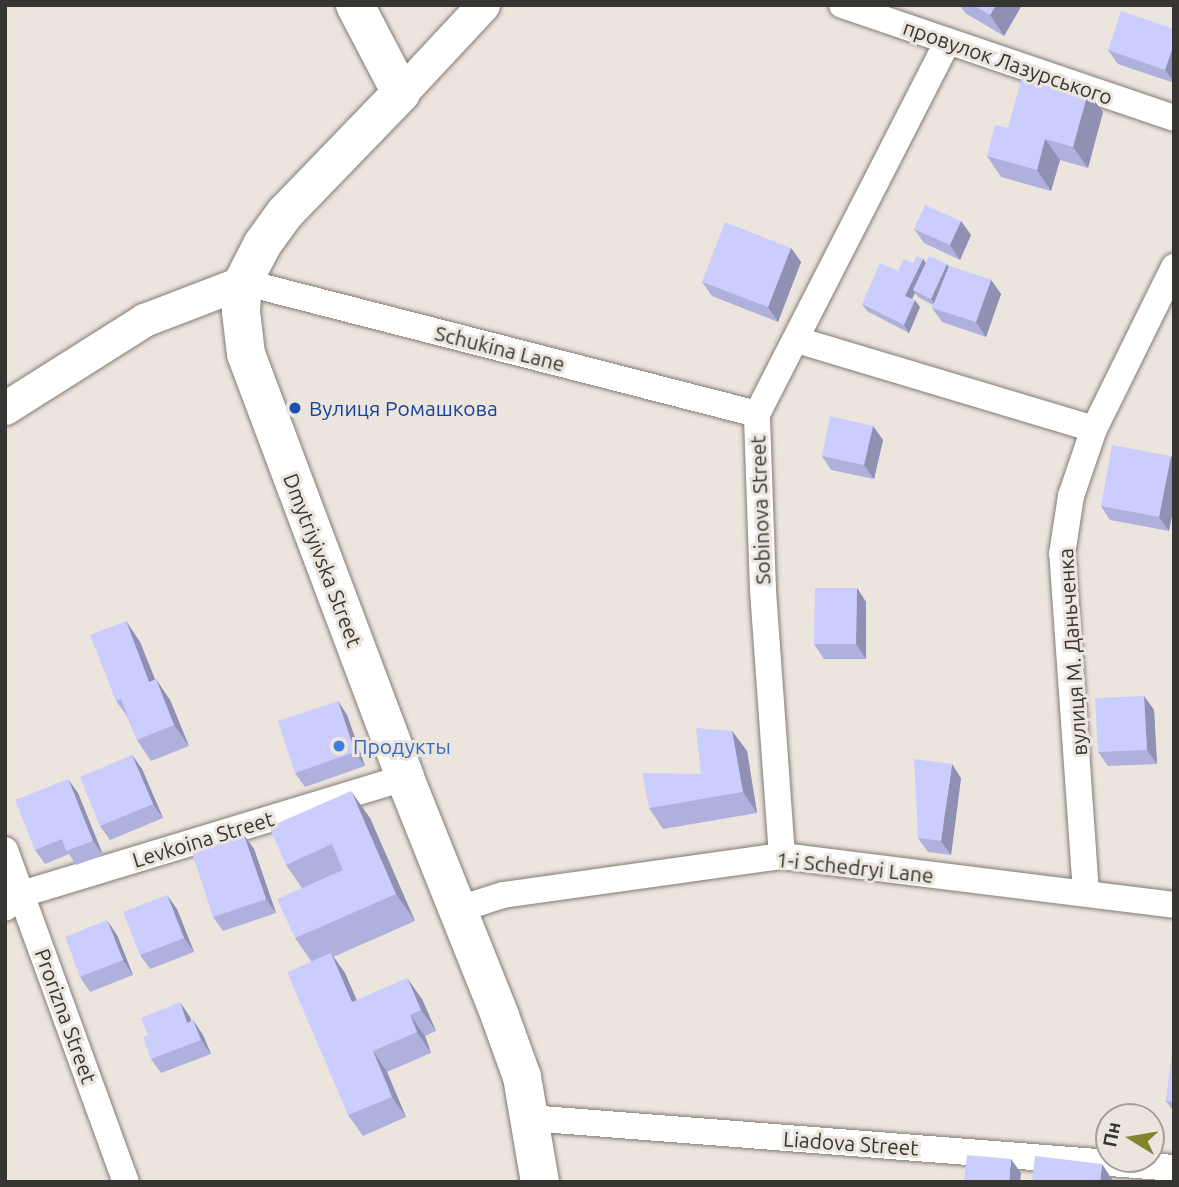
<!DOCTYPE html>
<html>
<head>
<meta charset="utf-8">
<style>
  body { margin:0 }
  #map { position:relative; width:1179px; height:1187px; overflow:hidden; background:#ece5de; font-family:Ubuntu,sans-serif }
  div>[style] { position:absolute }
  .roads { filter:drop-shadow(0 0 2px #827b75) drop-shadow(0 0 2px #827b75) }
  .minor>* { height:26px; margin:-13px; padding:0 13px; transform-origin:13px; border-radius:13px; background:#fff }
  .tertiary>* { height:33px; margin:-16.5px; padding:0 16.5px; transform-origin:16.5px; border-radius:16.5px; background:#fff }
  .secondary>* { height:38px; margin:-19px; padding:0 19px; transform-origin:19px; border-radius:19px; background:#fff }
  .wall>* { inset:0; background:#afb0db }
  .shaded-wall>* { inset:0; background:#8f90b2 }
  .building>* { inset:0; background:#cccdff }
  .dots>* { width:19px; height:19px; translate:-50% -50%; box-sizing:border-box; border:4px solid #ece5de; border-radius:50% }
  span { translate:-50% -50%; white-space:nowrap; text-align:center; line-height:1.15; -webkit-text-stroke:6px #ece5de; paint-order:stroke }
  .street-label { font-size:21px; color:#373532 }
  .transit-label { font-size:21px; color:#164399 }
  .left { translate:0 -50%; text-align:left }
  .shop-label { font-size:21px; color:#366cbe }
  .frame { position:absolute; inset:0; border:7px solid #373532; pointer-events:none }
  .north { position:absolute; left:1095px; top:1103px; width:70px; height:70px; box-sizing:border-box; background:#ece5de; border:2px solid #a49f99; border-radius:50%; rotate:281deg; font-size:19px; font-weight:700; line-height:28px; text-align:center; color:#373532 }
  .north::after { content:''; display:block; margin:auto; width:24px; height:32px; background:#81832d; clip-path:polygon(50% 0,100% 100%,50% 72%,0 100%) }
</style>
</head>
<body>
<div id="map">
  <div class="roads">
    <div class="minor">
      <i style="left:842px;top:5px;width:351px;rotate:18.8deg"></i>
      <i style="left:243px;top:282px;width:531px;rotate:14.4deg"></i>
      <i style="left:797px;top:340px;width:310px;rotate:16.7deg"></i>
      <i style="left:5px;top:850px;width:353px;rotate:70deg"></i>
      <i style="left:782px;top:856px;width:267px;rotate:-94.1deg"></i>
      <i style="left:763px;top:590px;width:176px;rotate:-92deg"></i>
      <i style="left:757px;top:414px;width:418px;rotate:-62.9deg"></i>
      <i style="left:1086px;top:893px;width:340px;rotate:-94deg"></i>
      <i style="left:1062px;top:554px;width:59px;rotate:-81.2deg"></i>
      <i style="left:1071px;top:496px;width:71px;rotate:-71.1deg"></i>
      <i style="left:1094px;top:429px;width:181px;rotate:-63.7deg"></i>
      <i style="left:5px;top:908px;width:22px;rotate:-39deg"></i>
      <i style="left:22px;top:894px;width:400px;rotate:-16.9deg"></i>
      <i style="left:456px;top:910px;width:49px;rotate:-17.7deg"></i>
      <i style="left:503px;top:895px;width:282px;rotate:-8deg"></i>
      <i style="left:782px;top:856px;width:395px;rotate:7.1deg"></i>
      <i style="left:529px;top:1118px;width:647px;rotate:4.43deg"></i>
    </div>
    <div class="tertiary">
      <i style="left:401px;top:93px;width:120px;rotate:-47deg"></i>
      <i style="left:5px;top:408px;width:165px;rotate:-32.3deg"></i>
      <i style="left:144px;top:320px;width:106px;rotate:-21deg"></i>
    </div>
    <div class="secondary">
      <i style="left:355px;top:5px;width:99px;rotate:62.4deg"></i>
      <i style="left:401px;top:93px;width:167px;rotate:134deg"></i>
      <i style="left:285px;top:213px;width:39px;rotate:126deg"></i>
      <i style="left:262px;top:245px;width:42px;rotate:117.2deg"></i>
      <i style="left:243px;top:282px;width:30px;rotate:94deg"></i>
      <i style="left:241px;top:312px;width:42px;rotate:83.2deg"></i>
      <i style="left:246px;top:354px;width:453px;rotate:69.4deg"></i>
      <i style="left:405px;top:778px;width:256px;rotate:68.2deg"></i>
      <i style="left:500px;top:1016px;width:65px;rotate:70.2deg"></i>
      <i style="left:522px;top:1077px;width:107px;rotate:80.3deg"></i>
    </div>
  </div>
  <div class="wall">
    <i style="clip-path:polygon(960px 5px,1022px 5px,1004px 36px,965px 13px)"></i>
    <i style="clip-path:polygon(1174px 29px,1174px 83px,1118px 64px,1108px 50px)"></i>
    <i style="clip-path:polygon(1103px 112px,1088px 168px,1060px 160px,1051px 191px,1001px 177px,987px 156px,1008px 128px)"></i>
    <i style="clip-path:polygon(961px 221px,971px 235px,960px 260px,924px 243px,914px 229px)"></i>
    <i style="clip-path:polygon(791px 248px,801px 262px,778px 322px,712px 296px,702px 282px)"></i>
    <i style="clip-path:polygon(923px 259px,926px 263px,948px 266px,991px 280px,1001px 294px,986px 337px,942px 322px,932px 308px,933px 305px,918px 297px,915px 293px,912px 299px,920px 307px,909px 333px,867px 311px,862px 304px,898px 271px)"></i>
    <i style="clip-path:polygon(873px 426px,883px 440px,874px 479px,831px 470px,822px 456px)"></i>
    <i style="clip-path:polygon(1171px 456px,1169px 531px,1110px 520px,1101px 506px)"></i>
    <i style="clip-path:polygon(857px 588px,866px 602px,866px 659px,824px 659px,814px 644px)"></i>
    <i style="clip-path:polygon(126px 621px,140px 642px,155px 679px,170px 700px,189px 746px,151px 761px,137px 740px,127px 716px,116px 701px)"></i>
    <i style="clip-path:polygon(1144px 696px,1154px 710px,1157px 764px,1108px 766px,1098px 752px)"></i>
    <i style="clip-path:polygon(338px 701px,347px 715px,365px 766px,305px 787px,295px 773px)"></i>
    <i style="clip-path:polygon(732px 731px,747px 751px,757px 813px,663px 829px,649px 808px,701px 774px)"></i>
    <i style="clip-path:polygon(132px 755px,142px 769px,163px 818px,110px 840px,100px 826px)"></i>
    <i style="clip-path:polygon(961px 778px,951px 855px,928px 852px,918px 838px)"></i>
    <i style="clip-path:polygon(78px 793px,103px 855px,76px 865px,69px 854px,45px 864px,35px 850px)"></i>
    <i style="clip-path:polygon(370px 818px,415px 921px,333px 957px,345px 973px,357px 1000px,422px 999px,436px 1031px,425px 1036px,431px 1053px,387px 1072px,406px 1117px,363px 1136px,348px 1115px,311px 961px,295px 938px,302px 888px,286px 865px)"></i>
    <i style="clip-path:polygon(244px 835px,254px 849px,276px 913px,223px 931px,213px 917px)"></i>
    <i style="clip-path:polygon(177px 909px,194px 952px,150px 969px,140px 955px)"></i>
    <i style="clip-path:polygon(117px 935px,133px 975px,90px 992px,80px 977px)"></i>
    <i style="clip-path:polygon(190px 1017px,191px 1021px,193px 1020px,203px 1035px,211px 1054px,161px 1073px,151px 1059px)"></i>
    <i style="clip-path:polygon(1174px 1049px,1174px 1112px,1166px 1101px)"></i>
  </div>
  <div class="shaded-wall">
    <i style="clip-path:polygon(996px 5px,1022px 5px,1004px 36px,990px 15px)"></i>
    <i style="clip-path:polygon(1174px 44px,1174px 82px,1165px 70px)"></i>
    <i style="clip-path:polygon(1088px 92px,1103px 112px,1088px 168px,1073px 147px)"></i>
    <i style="clip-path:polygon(1045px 139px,1060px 160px,1051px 191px,1037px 170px)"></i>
    <i style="clip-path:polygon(961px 221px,971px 235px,960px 260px,950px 245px)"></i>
    <i style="clip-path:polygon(791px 248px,801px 262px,778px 322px,768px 307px)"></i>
    <i style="clip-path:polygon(923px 259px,928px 266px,913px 290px,915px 293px,910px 303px,905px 296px)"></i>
    <i style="clip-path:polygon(947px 264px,952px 271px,936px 306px,931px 299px)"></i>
    <i style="clip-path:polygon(991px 280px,1001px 294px,986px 337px,976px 322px)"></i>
    <i style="clip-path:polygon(915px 300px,920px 307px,909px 333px,904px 325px)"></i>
    <i style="clip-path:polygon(873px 426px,883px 440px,874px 479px,864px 465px)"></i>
    <i style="clip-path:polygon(1171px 456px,1174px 460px,1174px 506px,1169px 531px,1159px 517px)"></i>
    <i style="clip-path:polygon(857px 588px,866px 602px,866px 659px,856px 644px)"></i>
    <i style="clip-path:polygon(126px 621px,140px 642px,164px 702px,149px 682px)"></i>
    <i style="clip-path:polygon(156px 679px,170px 700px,189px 746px,174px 725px)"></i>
    <i style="clip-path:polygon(1144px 696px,1154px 710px,1157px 764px,1147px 750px)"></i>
    <i style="clip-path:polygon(338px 701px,347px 715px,365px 766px,355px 752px)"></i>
    <i style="clip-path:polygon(732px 731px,747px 751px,757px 813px,743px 792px)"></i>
    <i style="clip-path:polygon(132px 755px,142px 769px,163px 818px,153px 804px)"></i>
    <i style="clip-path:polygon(952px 764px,961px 778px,951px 855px,941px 841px)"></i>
    <i style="clip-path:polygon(68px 779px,78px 793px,103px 855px,93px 841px)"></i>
    <i style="clip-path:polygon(351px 791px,370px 818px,415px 921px,396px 894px)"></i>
    <i style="clip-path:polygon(244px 835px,254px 849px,276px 913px,266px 899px)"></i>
    <i style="clip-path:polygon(167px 895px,177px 909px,194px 952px,184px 938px)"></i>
    <i style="clip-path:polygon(107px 920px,117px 935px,133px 975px,123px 960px)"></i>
    <i style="clip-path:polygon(331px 953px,345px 973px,366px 1023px,352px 1002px)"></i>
    <i style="clip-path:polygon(407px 978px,422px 999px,436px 1031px,421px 1010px)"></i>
    <i style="clip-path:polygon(180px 1002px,190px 1017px,197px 1037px,187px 1023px)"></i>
    <i style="clip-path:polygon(410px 1015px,425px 1036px,431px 1053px,417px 1032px)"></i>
    <i style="clip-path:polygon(193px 1020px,203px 1035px,211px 1054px,201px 1040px)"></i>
    <i style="clip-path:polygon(373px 1051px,387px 1072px,406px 1117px,392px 1097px)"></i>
    <i style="clip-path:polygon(1011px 1159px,1021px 1173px,1020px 1182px,1009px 1182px)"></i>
    <i style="clip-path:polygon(1102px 1164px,1114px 1182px,1100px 1182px)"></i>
  </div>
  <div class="building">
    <i style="clip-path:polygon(973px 5px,996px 5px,990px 15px)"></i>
    <i style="clip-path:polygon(1121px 11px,1174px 29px,1174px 44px,1165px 70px,1108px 50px)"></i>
    <i style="clip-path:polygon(1023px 73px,1088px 92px,1073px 147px,1045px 139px,1037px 170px,987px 156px,995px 125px,1008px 128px)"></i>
    <i style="clip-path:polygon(925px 205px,961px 221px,950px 245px,914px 229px)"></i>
    <i style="clip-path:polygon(725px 222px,791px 248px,768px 307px,702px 282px)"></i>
    <i style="clip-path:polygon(917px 256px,923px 259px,905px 296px,915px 300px,904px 325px,862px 304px,880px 263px,898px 271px,904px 259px,913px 263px)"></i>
    <i style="clip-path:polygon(929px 256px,947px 264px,931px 299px,913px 290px)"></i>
    <i style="clip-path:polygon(949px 266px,991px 280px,976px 322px,932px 308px)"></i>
    <i style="clip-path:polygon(830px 416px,873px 426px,864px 465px,822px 456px)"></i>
    <i style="clip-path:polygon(1112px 445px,1171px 456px,1159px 517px,1101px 506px)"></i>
    <i style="clip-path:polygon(815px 588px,857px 588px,856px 644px,814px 644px)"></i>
    <i style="clip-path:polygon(126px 621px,149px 682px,156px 679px,174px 725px,137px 740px,121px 699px,116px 701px,90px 635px)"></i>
    <i style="clip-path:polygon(1144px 696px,1147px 750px,1098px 752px,1095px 698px)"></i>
    <i style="clip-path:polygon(338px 701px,355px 752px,295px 773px,278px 721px)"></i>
    <i style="clip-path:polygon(696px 728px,732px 731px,743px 792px,649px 808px,642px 773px,701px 774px)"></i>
    <i style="clip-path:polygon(132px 755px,153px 804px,100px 826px,80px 777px)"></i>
    <i style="clip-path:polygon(914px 759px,952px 764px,941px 841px,918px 838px)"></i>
    <i style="clip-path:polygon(68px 779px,93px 841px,66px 851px,62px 839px,35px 850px,15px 800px)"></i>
    <i style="clip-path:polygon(351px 791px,396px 894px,295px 938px,277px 899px,343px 870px,332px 844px,286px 865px,269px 827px)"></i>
    <i style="clip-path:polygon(244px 835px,266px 899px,213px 917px,192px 853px)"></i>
    <i style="clip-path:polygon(167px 895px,184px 938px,140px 955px,123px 912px)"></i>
    <i style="clip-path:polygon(107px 920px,123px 960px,80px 977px,65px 937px)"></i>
    <i style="clip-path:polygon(331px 953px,352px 1002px,407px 978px,421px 1010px,410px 1015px,417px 1032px,373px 1051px,392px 1097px,348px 1115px,287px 972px)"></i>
    <i style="clip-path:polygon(180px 1002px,187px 1023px,193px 1020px,201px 1040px,151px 1059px,143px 1037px,148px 1035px,141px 1018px)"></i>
    <i style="clip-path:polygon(1172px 1049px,1174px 1049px,1174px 1102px,1166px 1101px)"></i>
    <i style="clip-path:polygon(967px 1155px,1011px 1159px,1009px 1182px,964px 1182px)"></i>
    <i style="clip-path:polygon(1035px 1156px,1102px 1164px,1100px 1182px,1032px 1182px)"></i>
  </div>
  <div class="dots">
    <i style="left:295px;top:408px;background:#1a4fb4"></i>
    <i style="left:339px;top:746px;background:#3f7fe0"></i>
  </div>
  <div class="street-label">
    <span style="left:1008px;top:62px;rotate:19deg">провулок Лазурського</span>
    <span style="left:500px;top:348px;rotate:14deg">Schukina Lane</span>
    <span style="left:760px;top:510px;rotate:-92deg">Sobinova Street</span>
    <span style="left:323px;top:560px;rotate:69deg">Dmytriyivska Street</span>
    <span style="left:1072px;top:652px;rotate:-94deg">вулиця М. Даньченка</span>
    <span style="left:203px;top:839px;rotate:-17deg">Levkoina Street</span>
    <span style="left:855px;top:867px;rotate:6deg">1-i Schedryi Lane</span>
    <span style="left:66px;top:1016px;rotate:70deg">Prorizna Street</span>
    <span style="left:851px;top:1143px;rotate:4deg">Liadova Street</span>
  </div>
  <div class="transit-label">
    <span class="left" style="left:309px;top:408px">Вулиця Ромашкова</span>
  </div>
  <div class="shop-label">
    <span class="left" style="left:353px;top:746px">Продукты</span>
  </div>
  <div class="frame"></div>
  <div class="north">Пн</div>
</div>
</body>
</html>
